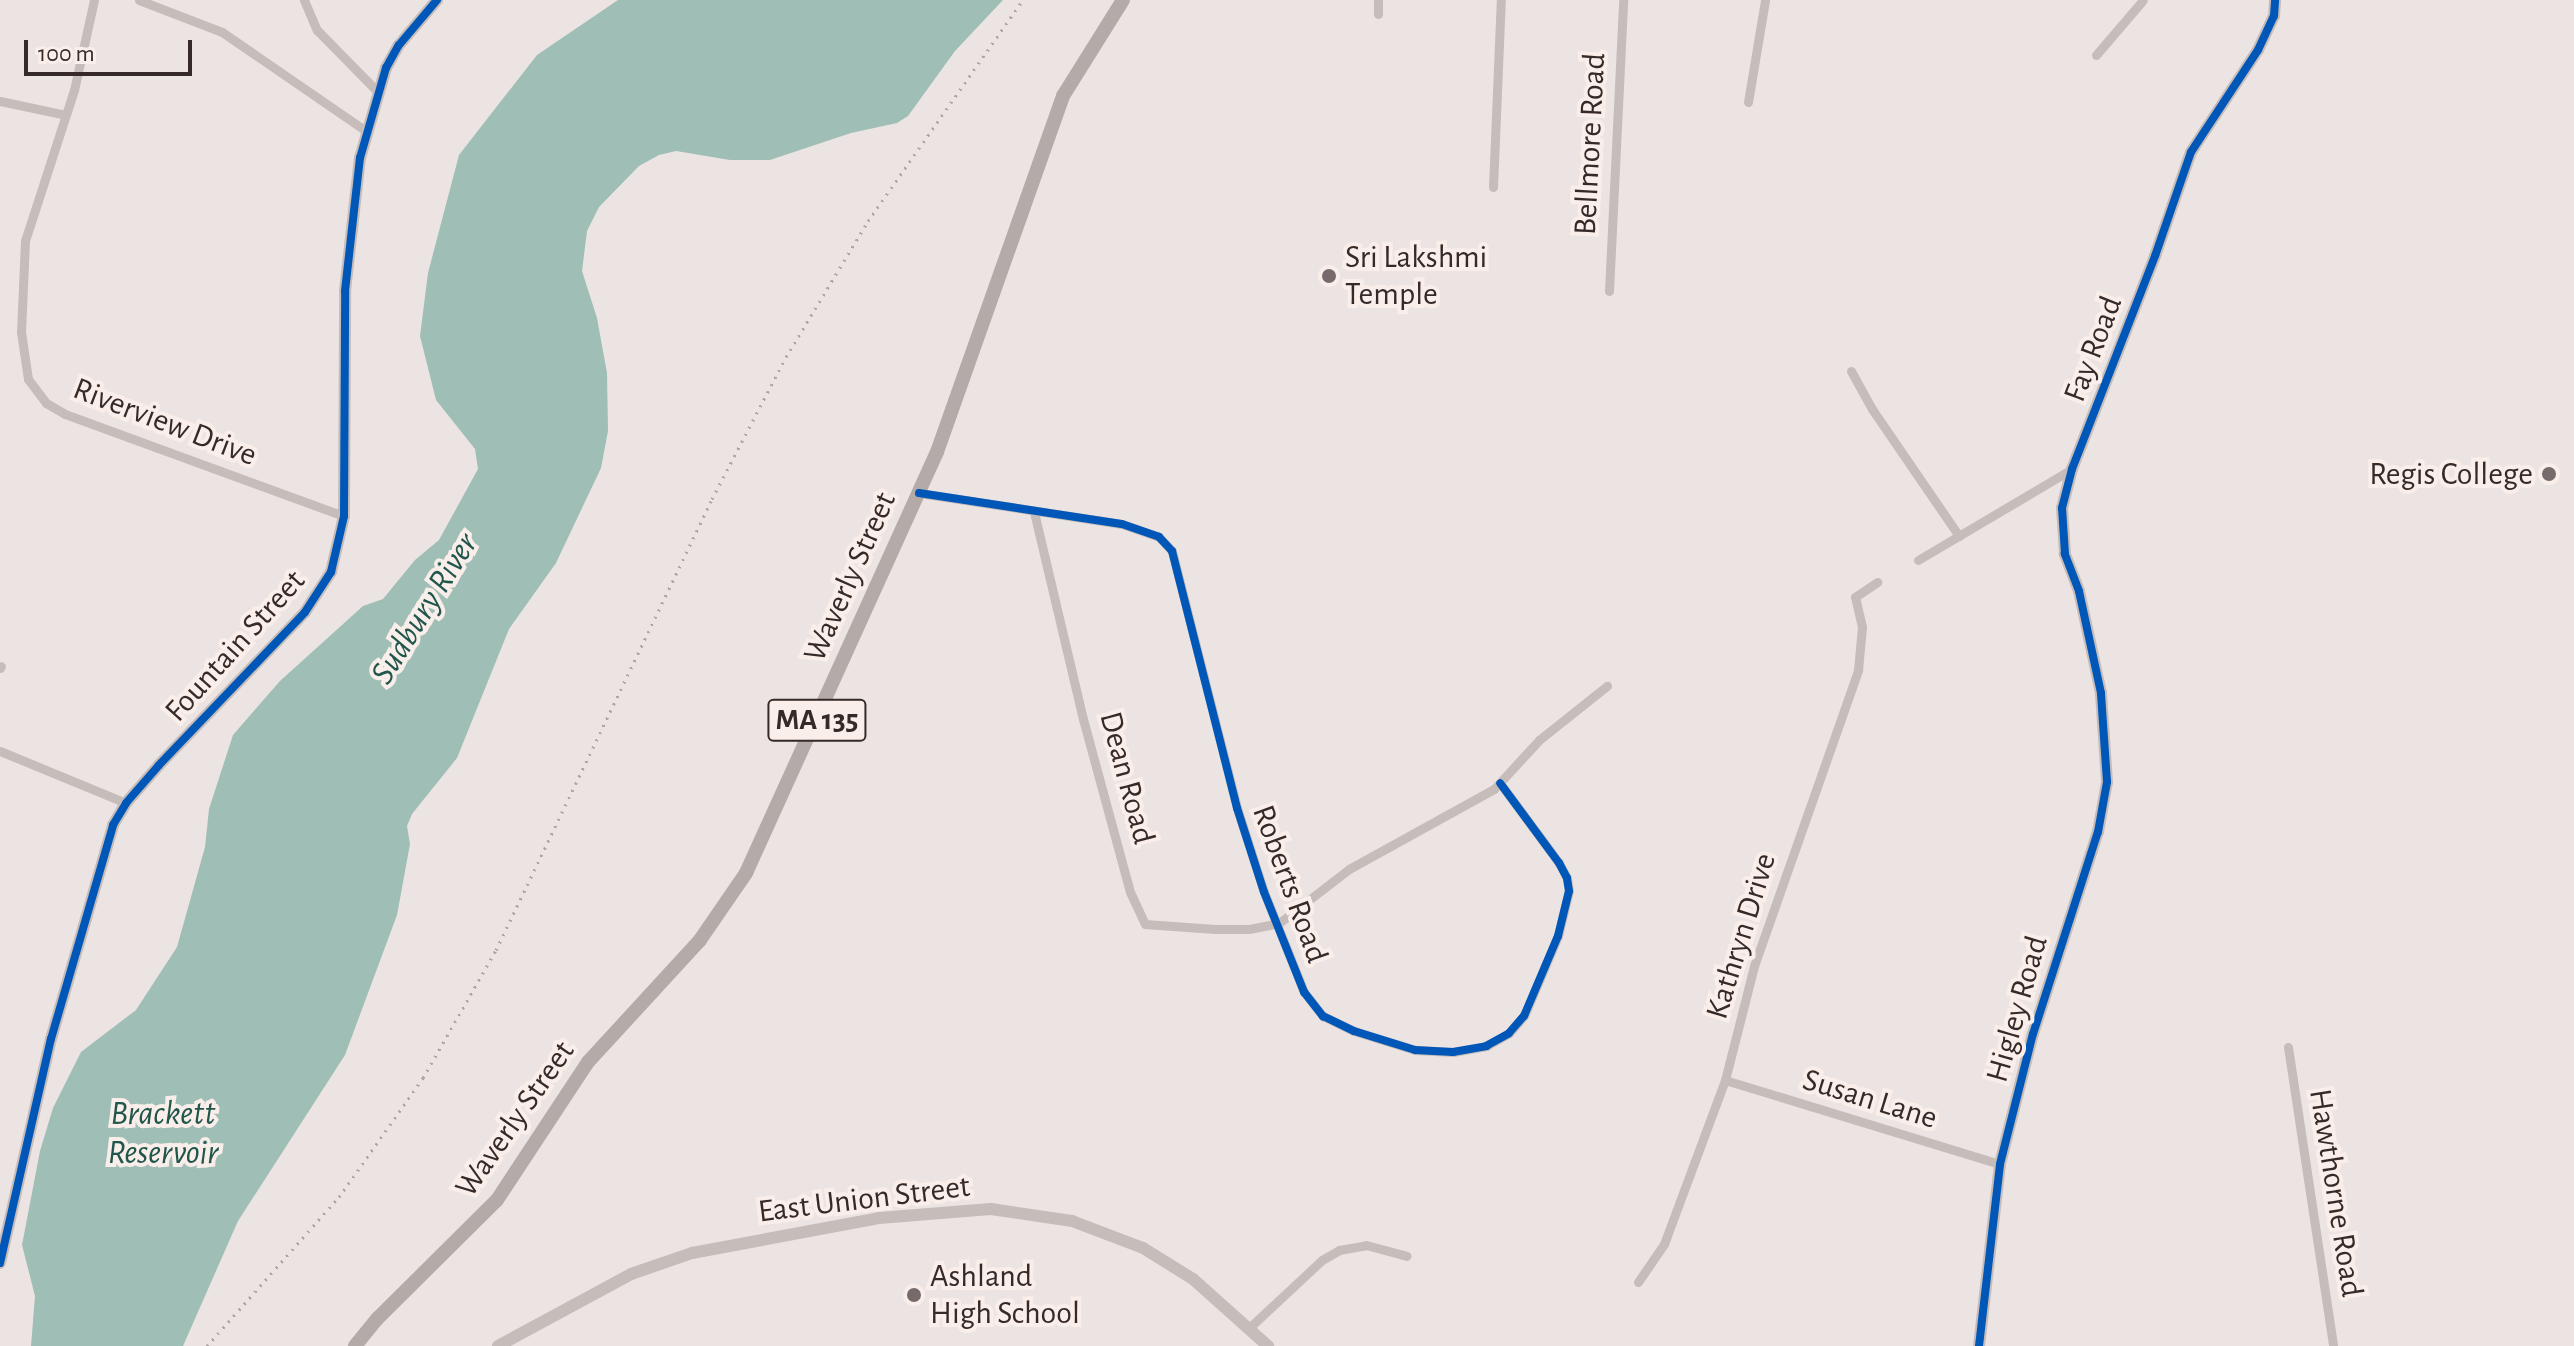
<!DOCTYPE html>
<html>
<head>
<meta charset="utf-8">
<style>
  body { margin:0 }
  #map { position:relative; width:2574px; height:1346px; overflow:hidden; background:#ece4e2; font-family:"Alegreya Sans",sans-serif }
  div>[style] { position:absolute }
  .water>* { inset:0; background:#9ebeb6 }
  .minor>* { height:9px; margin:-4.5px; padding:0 4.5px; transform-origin:4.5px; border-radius:4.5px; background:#c6bdba }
  .tertiary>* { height:12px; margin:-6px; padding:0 6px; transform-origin:6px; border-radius:6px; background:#c6bdba }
  .primary>* { height:14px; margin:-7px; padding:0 7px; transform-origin:7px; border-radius:7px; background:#b4aba9 }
  .rail>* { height:3px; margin-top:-1.5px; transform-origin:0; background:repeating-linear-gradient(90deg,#ada6a5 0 2px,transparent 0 8px) }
  .cycleway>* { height:8px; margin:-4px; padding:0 4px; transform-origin:4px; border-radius:4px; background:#0057b8 }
  .dots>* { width:22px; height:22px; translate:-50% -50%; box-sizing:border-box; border:4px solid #f9eee9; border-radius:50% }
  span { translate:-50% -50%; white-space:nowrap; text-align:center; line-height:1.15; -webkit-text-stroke:8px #f9eee9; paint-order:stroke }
  .shield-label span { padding:2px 6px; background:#f9eee9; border:2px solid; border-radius:6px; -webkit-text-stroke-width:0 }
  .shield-label { font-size:30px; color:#362a29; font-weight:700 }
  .street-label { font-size:32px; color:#362a29 }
  .poi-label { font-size:32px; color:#362a29 }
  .left { translate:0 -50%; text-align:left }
  .right { translate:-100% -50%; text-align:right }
  .water-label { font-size:34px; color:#20564c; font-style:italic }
  .scale { position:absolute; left:24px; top:40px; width:168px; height:36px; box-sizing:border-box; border:4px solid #362a29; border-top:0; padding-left:10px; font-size:24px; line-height:28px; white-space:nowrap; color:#362a29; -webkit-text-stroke:6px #f9eee9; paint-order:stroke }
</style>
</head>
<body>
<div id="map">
  <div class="water">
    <i style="clip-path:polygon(618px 0,1003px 0,955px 51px,908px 116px,897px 123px,851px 133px,770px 160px,730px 160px,676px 151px,659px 155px,639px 166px,599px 207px,587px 231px,582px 271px,597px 318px,607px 373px,608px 431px,601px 468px,556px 563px,509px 629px,457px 758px,412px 814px,407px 826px,410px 844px,397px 915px,345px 1055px,238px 1221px,183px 1346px,31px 1346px,35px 1296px,22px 1245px,40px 1151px,53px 1108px,81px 1052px,136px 1010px,177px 947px,205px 847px,209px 809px,233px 735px,280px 681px,363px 606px,383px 599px,415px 560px,439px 540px,478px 469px,475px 449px,436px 400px,420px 336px,428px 273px,459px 155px,537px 55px)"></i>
  </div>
  <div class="minor">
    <i style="left:94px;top:0;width:92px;rotate:102.5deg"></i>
    <i style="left:74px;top:90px;width:159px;rotate:108deg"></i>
    <i style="left:25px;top:241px;width:91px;rotate:92.5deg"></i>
    <i style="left:21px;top:332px;width:48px;rotate:81.5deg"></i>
    <i style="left:28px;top:379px;width:30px;rotate:53deg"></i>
    <i style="left:46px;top:403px;width:22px;rotate:30deg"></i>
    <i style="left:65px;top:414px;width:297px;rotate:20.1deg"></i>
    <i style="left:139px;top:0;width:89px;rotate:21.1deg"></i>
    <i style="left:222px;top:32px;width:175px;rotate:34.5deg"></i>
    <i style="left:304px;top:0;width:33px;rotate:67deg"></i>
    <i style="left:317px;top:30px;width:87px;rotate:45.5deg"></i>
    <i style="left:1378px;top:14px;width:14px;rotate:-90deg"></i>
    <i style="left:2096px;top:55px;width:72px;rotate:-49.5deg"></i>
    <i style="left:0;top:101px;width:67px;rotate:12deg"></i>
    <i style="left:1748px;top:102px;width:103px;rotate:-80.5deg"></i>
    <i style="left:1493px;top:187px;width:187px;rotate:-87.6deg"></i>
    <i style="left:1609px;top:291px;width:291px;rotate:-87.2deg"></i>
    <i style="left:1851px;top:371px;width:43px;rotate:61.1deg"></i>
    <i style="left:1872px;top:409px;width:154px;rotate:55.6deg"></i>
    <i style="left:919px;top:493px;width:205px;rotate:8.7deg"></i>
    <i style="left:1122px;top:524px;width:39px;rotate:19deg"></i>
    <i style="left:1159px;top:537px;width:19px;rotate:47deg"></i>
    <i style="left:1172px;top:551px;width:265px;rotate:75.8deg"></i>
    <i style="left:1237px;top:808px;width:88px;rotate:72.2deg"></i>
    <i style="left:1264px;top:892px;width:108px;rotate:68.2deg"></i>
    <i style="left:1304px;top:992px;width:31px;rotate:52deg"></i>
    <i style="left:1323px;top:1016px;width:34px;rotate:26deg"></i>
    <i style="left:1354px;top:1031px;width:64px;rotate:17.3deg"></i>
    <i style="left:1415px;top:1050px;width:38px;rotate:3deg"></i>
    <i style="left:1453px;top:1052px;width:34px;rotate:-10deg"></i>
    <i style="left:1486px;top:1046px;width:26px;rotate:-29deg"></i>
    <i style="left:1509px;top:1033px;width:23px;rotate:-49deg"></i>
    <i style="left:1524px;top:1016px;width:87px;rotate:-67deg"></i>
    <i style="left:1558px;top:936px;width:46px;rotate:-76.3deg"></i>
    <i style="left:1569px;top:891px;width:13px;rotate:-99deg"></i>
    <i style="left:1567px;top:878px;width:17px;rotate:-118deg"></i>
    <i style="left:1559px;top:863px;width:99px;rotate:-126.4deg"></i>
    <i style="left:1034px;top:512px;width:213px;rotate:76.7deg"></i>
    <i style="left:1083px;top:719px;width:179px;rotate:74.8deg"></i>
    <i style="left:1130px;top:892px;width:35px;rotate:65deg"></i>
    <i style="left:1145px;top:924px;width:70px;rotate:4.1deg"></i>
    <i style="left:1215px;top:929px;width:34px"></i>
    <i style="left:1249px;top:929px;width:31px;rotate:-11deg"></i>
    <i style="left:1279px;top:923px;width:88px;rotate:-37.6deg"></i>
    <i style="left:1349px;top:869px;width:166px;rotate:-28.9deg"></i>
    <i style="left:1494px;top:789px;width:67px;rotate:-47.4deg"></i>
    <i style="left:1539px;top:740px;width:87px;rotate:-38.5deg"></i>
    <i style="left:1918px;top:560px;width:179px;rotate:-30.6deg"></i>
    <i style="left:0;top:668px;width:2px;rotate:-63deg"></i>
    <i style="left:0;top:751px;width:136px;rotate:22.4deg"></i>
    <i style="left:2288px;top:1047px;width:302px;rotate:81.4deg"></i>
    <i style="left:1725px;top:1080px;width:288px;rotate:17deg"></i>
    <i style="left:1638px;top:1282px;width:46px;rotate:-55.6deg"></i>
    <i style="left:1664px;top:1244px;width:175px;rotate:-69.6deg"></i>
    <i style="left:1725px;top:1080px;width:118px;rotate:-75.7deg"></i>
    <i style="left:1754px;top:966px;width:314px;rotate:-70.6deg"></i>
    <i style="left:1858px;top:670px;width:43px;rotate:-84.7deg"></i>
    <i style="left:1862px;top:627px;width:31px;rotate:-103deg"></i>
    <i style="left:1855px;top:597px;width:27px;rotate:-34deg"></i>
    <i style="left:1249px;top:1328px;width:100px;rotate:-43deg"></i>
    <i style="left:1322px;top:1260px;width:20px;rotate:-30deg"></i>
    <i style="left:1339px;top:1250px;width:27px;rotate:-10deg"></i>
    <i style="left:1366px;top:1245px;width:42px;rotate:15deg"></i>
  </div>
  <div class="tertiary">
    <i style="left:0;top:1263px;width:230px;rotate:-77.2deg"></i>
    <i style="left:51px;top:1039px;width:223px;rotate:-73.8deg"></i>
    <i style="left:113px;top:825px;width:26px;rotate:-59deg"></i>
    <i style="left:126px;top:803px;width:50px;rotate:-49deg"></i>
    <i style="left:159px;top:765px;width:211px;rotate:-46.3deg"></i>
    <i style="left:305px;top:612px;width:48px;rotate:-57deg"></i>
    <i style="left:331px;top:572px;width:57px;rotate:-76.9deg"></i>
    <i style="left:344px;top:516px;width:225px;rotate:-89.7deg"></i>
    <i style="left:345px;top:291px;width:134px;rotate:-83.6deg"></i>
    <i style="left:360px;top:158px;width:94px;rotate:-73.9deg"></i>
    <i style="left:386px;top:68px;width:26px;rotate:-61deg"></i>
    <i style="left:399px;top:45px;width:59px;rotate:-49.8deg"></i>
    <i style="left:498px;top:1346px;width:151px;rotate:-28.4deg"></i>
    <i style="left:631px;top:1274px;width:65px;rotate:-19deg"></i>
    <i style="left:692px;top:1253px;width:190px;rotate:-10.6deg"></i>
    <i style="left:879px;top:1218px;width:112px;rotate:-4.6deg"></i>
    <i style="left:991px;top:1209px;width:82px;rotate:8.4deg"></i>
    <i style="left:1072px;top:1221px;width:76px;rotate:20.8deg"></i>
    <i style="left:1143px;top:1248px;width:59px;rotate:31.8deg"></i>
    <i style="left:1193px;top:1279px;width:101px;rotate:41.8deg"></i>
    <i style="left:1979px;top:1346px;width:183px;rotate:-83.4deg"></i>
    <i style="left:2000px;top:1164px;width:134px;rotate:-75.8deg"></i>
    <i style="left:2033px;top:1034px;width:212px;rotate:-72.2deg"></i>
    <i style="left:2098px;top:832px;width:51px;rotate:-79.8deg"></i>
    <i style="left:2107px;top:782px;width:89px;rotate:-93.9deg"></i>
    <i style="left:2101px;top:693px;width:104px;rotate:-102.2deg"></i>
    <i style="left:2079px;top:591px;width:40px;rotate:-111deg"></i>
    <i style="left:2065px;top:554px;width:46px;rotate:-93.7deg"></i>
    <i style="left:2062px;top:508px;width:40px;rotate:-75.6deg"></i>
    <i style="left:2072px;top:469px;width:229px;rotate:-68.7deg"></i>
    <i style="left:2155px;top:256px;width:110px;rotate:-70.9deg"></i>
    <i style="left:2191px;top:152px;width:122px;rotate:-56.7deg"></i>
    <i style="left:2258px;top:50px;width:38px;rotate:-65deg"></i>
    <i style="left:2274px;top:16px;width:16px;rotate:-86deg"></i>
  </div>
  <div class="primary">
    <i style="left:355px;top:1346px;width:35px;rotate:-51deg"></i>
    <i style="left:377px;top:1319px;width:169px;rotate:-44.8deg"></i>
    <i style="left:497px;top:1200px;width:165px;rotate:-56.6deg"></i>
    <i style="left:588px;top:1062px;width:166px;rotate:-47.4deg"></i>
    <i style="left:700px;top:940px;width:81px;rotate:-55.5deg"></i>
    <i style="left:746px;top:873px;width:462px;rotate:-65.6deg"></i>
    <i style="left:937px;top:452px;width:378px;rotate:-70.5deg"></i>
    <i style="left:1063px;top:96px;width:113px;rotate:-58deg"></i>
  </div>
  <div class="rail">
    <i style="left:207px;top:1346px;width:199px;rotate:-48.5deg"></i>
    <i style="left:339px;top:1197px;width:146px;rotate:-54.8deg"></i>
    <i style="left:423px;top:1078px;width:147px;rotate:-60.3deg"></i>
    <i style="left:496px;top:950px;width:500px;rotate:-64.41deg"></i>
    <i style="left:712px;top:499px;width:160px;rotate:-62.5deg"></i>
    <i style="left:786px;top:357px;width:159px;rotate:-58.9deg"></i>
    <i style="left:868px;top:221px;width:270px;rotate:-55deg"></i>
  </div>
  <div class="cycleway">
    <i style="left:919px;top:493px;width:205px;rotate:8.7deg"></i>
    <i style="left:1122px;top:524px;width:39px;rotate:19deg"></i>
    <i style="left:1159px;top:537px;width:19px;rotate:47deg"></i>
    <i style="left:1172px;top:551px;width:265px;rotate:75.8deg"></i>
    <i style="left:1237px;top:808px;width:88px;rotate:72.2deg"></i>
    <i style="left:1264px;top:892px;width:108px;rotate:68.2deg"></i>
    <i style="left:1304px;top:992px;width:31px;rotate:52deg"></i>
    <i style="left:1323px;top:1016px;width:34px;rotate:26deg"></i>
    <i style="left:1354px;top:1031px;width:64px;rotate:17.3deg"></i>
    <i style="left:1415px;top:1050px;width:38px;rotate:3deg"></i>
    <i style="left:1453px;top:1052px;width:34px;rotate:-10deg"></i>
    <i style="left:1486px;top:1046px;width:26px;rotate:-29deg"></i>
    <i style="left:1509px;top:1033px;width:23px;rotate:-49deg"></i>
    <i style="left:1524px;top:1016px;width:87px;rotate:-67deg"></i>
    <i style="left:1558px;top:936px;width:46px;rotate:-76.3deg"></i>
    <i style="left:1569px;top:891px;width:13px;rotate:-99deg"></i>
    <i style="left:1567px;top:878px;width:17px;rotate:-118deg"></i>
    <i style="left:1559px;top:863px;width:99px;rotate:-126.4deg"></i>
    <i style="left:0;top:1263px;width:230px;rotate:-77.2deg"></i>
    <i style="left:51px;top:1039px;width:223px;rotate:-73.8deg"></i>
    <i style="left:113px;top:825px;width:26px;rotate:-59deg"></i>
    <i style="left:126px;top:803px;width:50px;rotate:-49deg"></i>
    <i style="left:159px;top:765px;width:211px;rotate:-46.3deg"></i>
    <i style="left:305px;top:612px;width:48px;rotate:-57deg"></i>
    <i style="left:331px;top:572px;width:57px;rotate:-76.9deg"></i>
    <i style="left:344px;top:516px;width:225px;rotate:-89.7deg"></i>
    <i style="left:345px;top:291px;width:134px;rotate:-83.6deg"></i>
    <i style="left:360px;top:158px;width:94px;rotate:-73.9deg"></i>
    <i style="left:386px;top:68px;width:26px;rotate:-61deg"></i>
    <i style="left:399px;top:45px;width:59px;rotate:-49.8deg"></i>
    <i style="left:1979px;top:1346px;width:183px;rotate:-83.4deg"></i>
    <i style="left:2000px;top:1164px;width:134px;rotate:-75.8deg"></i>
    <i style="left:2033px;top:1034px;width:212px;rotate:-72.2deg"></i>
    <i style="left:2098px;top:832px;width:51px;rotate:-79.8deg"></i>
    <i style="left:2107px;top:782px;width:89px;rotate:-93.9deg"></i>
    <i style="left:2101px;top:693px;width:104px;rotate:-102.2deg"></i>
    <i style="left:2079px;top:591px;width:40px;rotate:-111deg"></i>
    <i style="left:2065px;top:554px;width:46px;rotate:-93.7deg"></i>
    <i style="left:2062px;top:508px;width:40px;rotate:-75.6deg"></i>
    <i style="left:2072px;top:469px;width:229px;rotate:-68.7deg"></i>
    <i style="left:2155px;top:256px;width:110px;rotate:-70.9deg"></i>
    <i style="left:2191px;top:152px;width:122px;rotate:-56.7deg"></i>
    <i style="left:2258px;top:50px;width:38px;rotate:-65deg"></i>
    <i style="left:2274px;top:16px;width:16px;rotate:-86deg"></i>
  </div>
  <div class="dots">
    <i style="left:1329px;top:276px;background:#766b6a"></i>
    <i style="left:2549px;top:474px;background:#766b6a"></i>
    <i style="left:914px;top:1295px;background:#766b6a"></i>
  </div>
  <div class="shield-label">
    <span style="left:817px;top:720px">MA 135</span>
  </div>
  <div class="street-label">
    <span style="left:1590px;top:144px;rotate:-87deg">Bellmore Road</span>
    <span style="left:2093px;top:349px;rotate:-69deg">Fay Road</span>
    <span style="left:165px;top:422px;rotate:21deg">Riverview Drive</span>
    <span style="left:850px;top:577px;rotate:-66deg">Waverly Street</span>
    <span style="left:235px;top:646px;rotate:-48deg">Fountain Street</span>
    <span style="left:1127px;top:778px;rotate:75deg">Dean Road</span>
    <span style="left:1290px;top:884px;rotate:70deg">Roberts Road</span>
    <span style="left:1741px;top:936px;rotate:-73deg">Kathryn Drive</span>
    <span style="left:2017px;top:1009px;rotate:-74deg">Higley Road</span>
    <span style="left:1870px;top:1099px;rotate:17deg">Susan Lane</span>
    <span style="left:515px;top:1119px;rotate:-55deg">Waverly Street</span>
    <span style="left:2336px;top:1193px;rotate:81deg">Hawthorne Road</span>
    <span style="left:864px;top:1199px;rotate:-7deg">East Union Street</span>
  </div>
  <div class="poi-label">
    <span class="left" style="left:1345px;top:276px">Sri Lakshmi<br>Temple</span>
    <span class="right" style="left:2533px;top:474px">Regis College</span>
    <span class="left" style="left:930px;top:1295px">Ashland<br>High School</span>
  </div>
  <div class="water-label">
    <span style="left:425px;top:609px;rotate:-58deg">Sudbury River</span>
    <span style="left:163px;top:1134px">Brackett<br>Reservoir</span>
  </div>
  <div class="scale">100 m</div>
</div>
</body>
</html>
